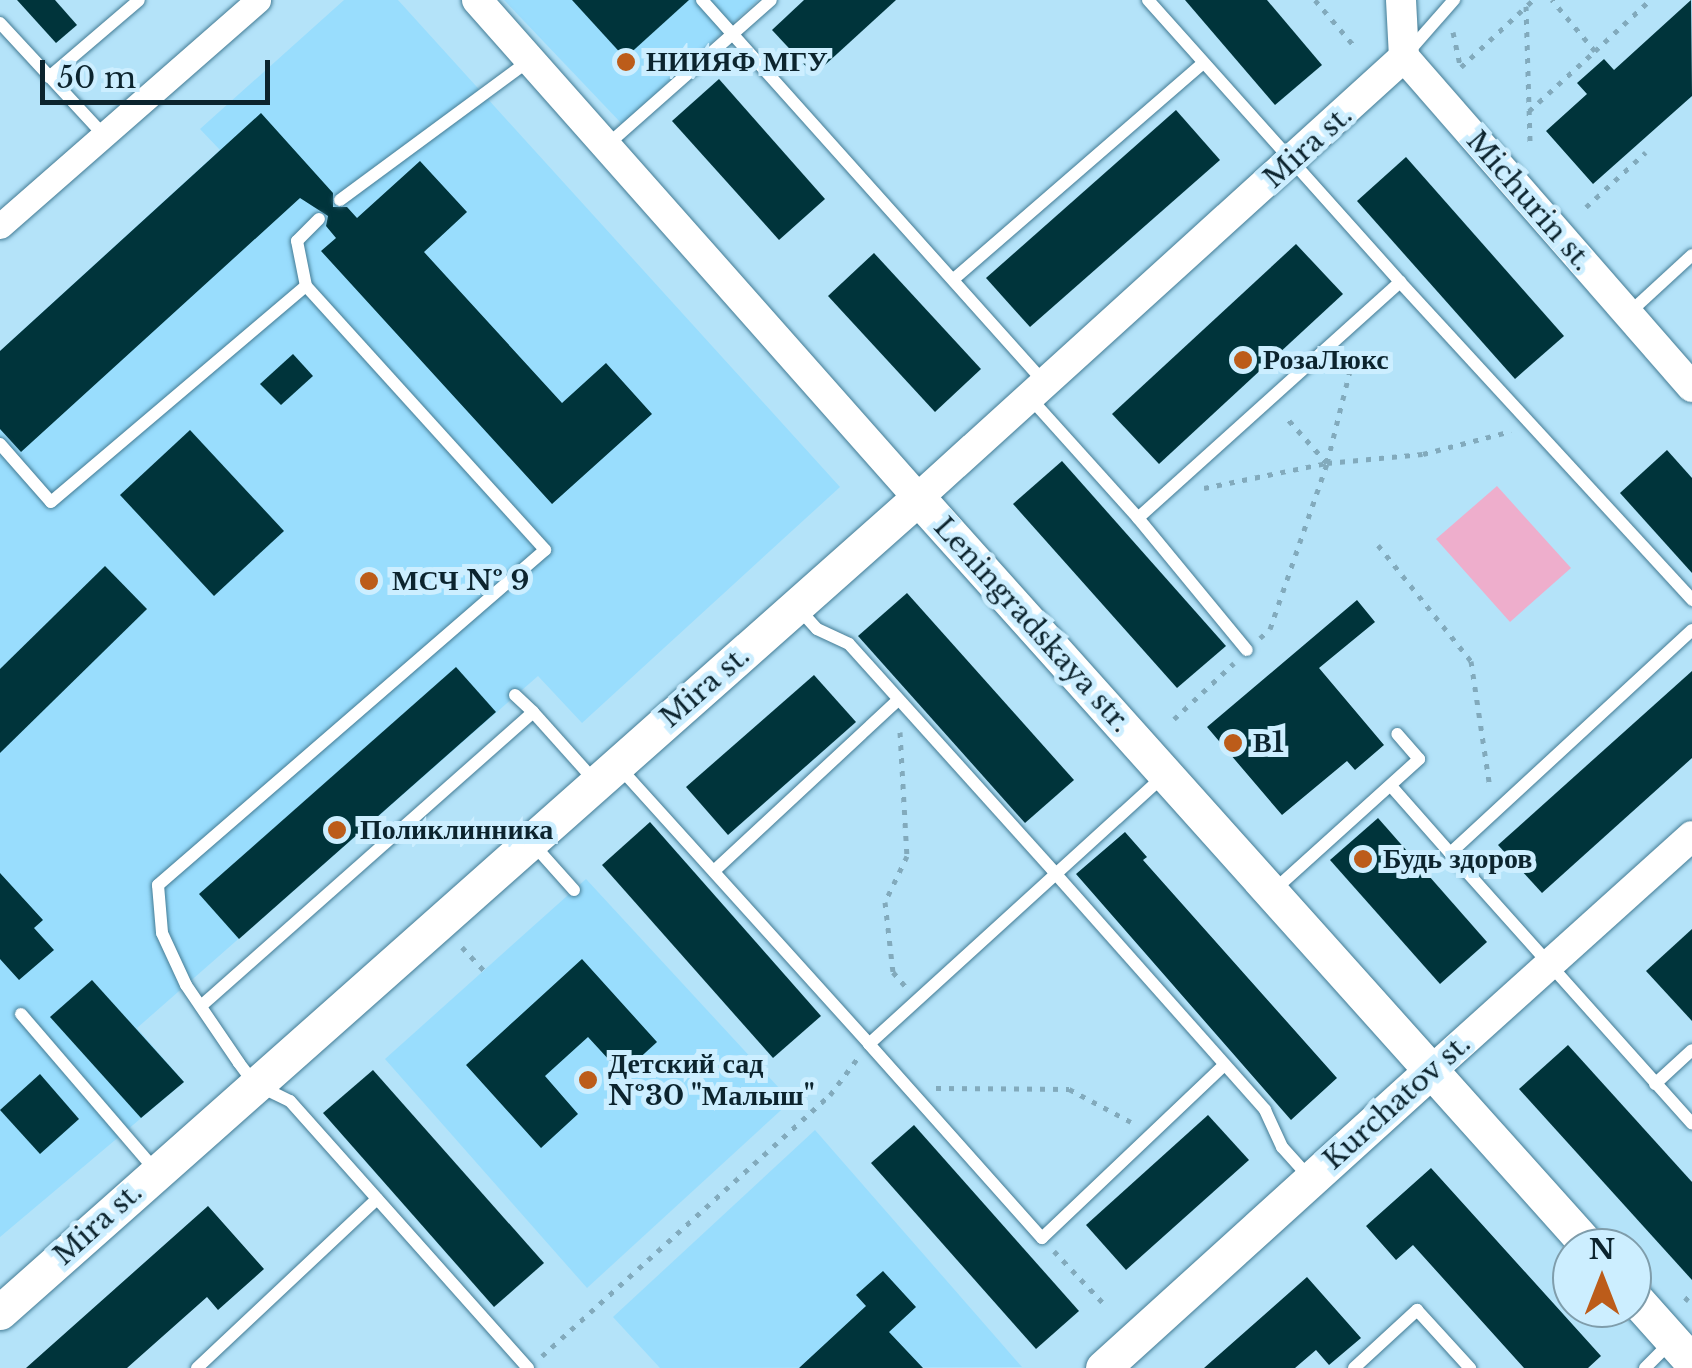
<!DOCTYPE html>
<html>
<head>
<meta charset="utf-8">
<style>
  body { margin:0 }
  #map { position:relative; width:1692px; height:1368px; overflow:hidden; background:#b4e3f9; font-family:"Libre Baskerville",serif }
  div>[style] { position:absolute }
  .built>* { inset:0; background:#99ddfd }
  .green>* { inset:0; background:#eeaecc }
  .building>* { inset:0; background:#00343b }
  .path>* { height:5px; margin-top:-2.5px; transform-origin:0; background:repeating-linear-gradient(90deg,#82aabc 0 5px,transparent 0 13px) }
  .roads { filter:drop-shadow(0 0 2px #437b94) drop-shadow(0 0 2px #437b94) }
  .service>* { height:12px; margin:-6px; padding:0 6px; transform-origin:6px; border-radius:6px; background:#fff }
  .minor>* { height:25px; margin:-12.5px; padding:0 12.5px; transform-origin:12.5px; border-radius:12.5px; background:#fff }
  .tertiary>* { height:30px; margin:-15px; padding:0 15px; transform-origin:15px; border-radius:15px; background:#fff }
  .secondary>* { height:35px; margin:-17.5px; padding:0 17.5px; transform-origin:17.5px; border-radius:17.5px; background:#fff }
  .dots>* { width:28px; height:28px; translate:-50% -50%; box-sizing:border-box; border:5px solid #cef; border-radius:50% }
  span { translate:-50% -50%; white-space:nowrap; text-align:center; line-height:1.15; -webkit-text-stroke:10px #cef; paint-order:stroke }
  .poi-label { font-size:28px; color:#0c242e; font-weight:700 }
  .left { translate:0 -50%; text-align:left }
  .street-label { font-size:28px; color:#0c242e }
  .north { position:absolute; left:1552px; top:1228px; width:100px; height:100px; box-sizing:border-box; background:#cef; border:2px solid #7f9dab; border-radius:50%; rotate:0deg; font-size:28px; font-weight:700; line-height:40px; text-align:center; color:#0c242e }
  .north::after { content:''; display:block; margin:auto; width:35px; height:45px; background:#bc5c1a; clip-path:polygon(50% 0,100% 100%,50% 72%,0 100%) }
  .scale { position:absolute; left:40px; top:60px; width:230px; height:45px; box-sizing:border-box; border:5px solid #0c242e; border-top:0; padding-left:12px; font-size:30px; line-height:35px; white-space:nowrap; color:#0c242e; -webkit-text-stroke:8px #cef; paint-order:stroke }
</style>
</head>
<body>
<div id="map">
  <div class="built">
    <i style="clip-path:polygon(344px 0,398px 0,840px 487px,582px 723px,538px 676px,137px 1028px,184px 1082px,0 1237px,0 351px,220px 150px,200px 129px)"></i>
    <i style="clip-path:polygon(504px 0,758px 0,622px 124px)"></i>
    <i style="clip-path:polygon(586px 879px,791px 1101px,587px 1288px,385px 1059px)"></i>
    <i style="clip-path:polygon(815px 1130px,1022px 1367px,660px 1368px,613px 1317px)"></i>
  </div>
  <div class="green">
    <i style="clip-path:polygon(1497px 486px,1571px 568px,1510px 622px,1436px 539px)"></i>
  </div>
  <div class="building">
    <i style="clip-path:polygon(17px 0,55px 0,77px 25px,56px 43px)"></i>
    <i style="clip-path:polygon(572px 0,689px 0,625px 58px)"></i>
    <i style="clip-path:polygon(804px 0,896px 0,814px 75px,772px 30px)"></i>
    <i style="clip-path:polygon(1185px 0,1267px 0,1322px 65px,1275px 105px)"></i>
    <i style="clip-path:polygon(1691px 0,1692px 96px,1593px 184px,1546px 131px,1587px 94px,1577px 83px,1604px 59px,1614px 70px)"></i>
    <i style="clip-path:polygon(719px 79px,825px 199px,779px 240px,672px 121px)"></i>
    <i style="clip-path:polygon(1176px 110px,1220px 160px,1030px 327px,986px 278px)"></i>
    <i style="clip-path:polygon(261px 113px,333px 193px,333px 207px,347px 207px,357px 218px,420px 161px,467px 212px,424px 252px,562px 403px,606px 363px,652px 414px,552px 504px,321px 251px,336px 238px,326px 226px,328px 216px,300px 198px,21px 452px,0 429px,0 351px)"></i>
    <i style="clip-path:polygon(1406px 157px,1564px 336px,1515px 379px,1357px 201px)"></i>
    <i style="clip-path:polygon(1296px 244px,1343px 294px,1159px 464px,1112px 414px)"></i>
    <i style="clip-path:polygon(874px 253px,981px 369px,935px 412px,828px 296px)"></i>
    <i style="clip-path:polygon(293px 354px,313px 376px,281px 405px,260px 384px)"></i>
    <i style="clip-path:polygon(190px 430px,284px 531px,214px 596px,120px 495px)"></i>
    <i style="clip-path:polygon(1667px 450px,1692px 478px,1692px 573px,1620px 493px)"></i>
    <i style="clip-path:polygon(1062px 461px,1226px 646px,1177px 688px,1013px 504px)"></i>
    <i style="clip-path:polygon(105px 566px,147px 609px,0 753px,0 669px)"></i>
    <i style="clip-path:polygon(907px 593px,1074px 780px,1025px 823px,858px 636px)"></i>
    <i style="clip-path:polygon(1357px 600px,1375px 622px,1319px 668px,1384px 745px,1355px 770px,1347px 761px,1282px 815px,1207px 727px)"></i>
    <i style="clip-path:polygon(456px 667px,496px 712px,239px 939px,199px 894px)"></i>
    <i style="clip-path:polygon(1692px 671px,1692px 758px,1542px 893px,1498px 845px)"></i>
    <i style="clip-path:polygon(814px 675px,856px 722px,728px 835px,686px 787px)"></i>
    <i style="clip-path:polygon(1378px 818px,1487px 942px,1440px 984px,1330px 860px)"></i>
    <i style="clip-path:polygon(650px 822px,821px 1016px,773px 1058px,602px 865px)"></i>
    <i style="clip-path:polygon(1125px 832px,1147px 857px,1143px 860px,1337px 1078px,1291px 1120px,1076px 874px)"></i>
    <i style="clip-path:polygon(0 873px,43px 920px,34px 928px,54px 950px,19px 980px,0 959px)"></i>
    <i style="clip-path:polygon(1692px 929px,1692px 1021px,1646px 971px)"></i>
    <i style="clip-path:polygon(582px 959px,657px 1042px,622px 1074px,588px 1037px,545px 1076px,578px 1114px,541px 1148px,466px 1065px)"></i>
    <i style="clip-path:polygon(92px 980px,184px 1082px,141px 1118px,50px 1017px)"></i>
    <i style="clip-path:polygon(1568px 1045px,1692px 1182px,1692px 1280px,1519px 1089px)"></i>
    <i style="clip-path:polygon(373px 1070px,544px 1263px,494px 1307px,323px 1113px)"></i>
    <i style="clip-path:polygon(40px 1074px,79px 1119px,40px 1154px,0 1110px)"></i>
    <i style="clip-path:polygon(1208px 1115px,1249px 1160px,1126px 1270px,1086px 1225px)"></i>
    <i style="clip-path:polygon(914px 1125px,1079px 1311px,1036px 1349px,871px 1163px)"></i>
    <i style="clip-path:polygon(1431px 1168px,1601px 1356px,1588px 1368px,1524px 1368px,1413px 1245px,1396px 1260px,1366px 1226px)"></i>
    <i style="clip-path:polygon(208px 1206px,264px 1269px,227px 1302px,218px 1310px,207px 1297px,127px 1368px,26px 1368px)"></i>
    <i style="clip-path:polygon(883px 1271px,916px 1307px,889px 1332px,923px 1368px,799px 1368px,866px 1306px,856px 1295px)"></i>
    <i style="clip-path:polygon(1307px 1277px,1361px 1338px,1329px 1365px,1316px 1350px,1295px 1368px,1204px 1368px)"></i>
  </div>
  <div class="path">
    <i style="left:1315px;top:0;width:62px;rotate:49.6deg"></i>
    <i style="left:1526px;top:6px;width:138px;rotate:88.3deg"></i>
    <i style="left:1453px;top:32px;width:34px;rotate:78deg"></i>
    <i style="left:1595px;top:51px;width:75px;rotate:-42.8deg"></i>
    <i style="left:1461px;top:67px;width:98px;rotate:-42.9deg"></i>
    <i style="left:1529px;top:111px;width:89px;rotate:-42.3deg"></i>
    <i style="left:1595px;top:51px;width:67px;rotate:-130.1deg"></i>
    <i style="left:1586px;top:207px;width:81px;rotate:-42.5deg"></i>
    <i style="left:1327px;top:463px;width:96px;rotate:-5.4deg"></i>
    <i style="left:1423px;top:454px;width:91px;rotate:-14.6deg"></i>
    <i style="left:1204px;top:488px;width:126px;rotate:-11.5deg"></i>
    <i style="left:1327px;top:463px;width:63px;rotate:-131.8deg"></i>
    <i style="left:1378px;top:545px;width:149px;rotate:51.3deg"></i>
    <i style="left:1471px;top:661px;width:128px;rotate:81.5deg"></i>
    <i style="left:1260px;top:638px;width:13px;rotate:-42deg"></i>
    <i style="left:1270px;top:629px;width:176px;rotate:-71deg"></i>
    <i style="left:1327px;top:463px;width:115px;rotate:-76deg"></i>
    <i style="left:1174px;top:719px;width:82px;rotate:-43deg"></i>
    <i style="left:900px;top:732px;width:124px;rotate:86.8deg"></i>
    <i style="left:907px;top:856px;width:51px;rotate:115.6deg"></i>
    <i style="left:885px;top:902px;width:70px;rotate:83.5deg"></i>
    <i style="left:893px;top:972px;width:18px;rotate:49deg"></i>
    <i style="left:462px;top:947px;width:33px;rotate:47deg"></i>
    <i style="left:936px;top:1088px;width:133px;rotate:0.4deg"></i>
    <i style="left:1069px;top:1089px;width:70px;rotate:28deg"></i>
    <i style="left:1054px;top:1251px;width:76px;rotate:46.6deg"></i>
    <i style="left:1685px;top:1301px;width:11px;rotate:-52deg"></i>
    <i style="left:542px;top:1356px;width:389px;rotate:-42.2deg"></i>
    <i style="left:830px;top:1095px;width:45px;rotate:-53.1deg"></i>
  </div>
  <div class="roads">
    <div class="service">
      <i style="left:702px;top:0;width:513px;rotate:48.16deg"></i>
      <i style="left:1148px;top:0;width:378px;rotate:48.2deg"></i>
      <i style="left:0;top:23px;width:150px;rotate:47.2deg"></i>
      <i style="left:1410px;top:50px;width:67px;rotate:-48.7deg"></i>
      <i style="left:49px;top:77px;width:118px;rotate:-40.5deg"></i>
      <i style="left:606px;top:146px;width:220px;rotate:-41.5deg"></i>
      <i style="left:340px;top:200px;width:236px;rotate:-36.4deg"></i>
      <i style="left:955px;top:278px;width:328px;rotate:-40.9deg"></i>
      <i style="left:306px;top:286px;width:46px;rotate:-101.3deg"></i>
      <i style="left:297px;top:241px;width:31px;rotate:-45deg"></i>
      <i style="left:1630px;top:312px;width:84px;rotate:-42.6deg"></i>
      <i style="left:1031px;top:399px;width:160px;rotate:48deg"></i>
      <i style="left:1138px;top:518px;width:353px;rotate:-42deg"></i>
      <i style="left:1400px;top:282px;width:432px;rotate:47.4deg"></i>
      <i style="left:0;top:444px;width:77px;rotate:48.7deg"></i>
      <i style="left:51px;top:502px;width:334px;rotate:-40.3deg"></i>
      <i style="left:306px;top:286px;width:356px;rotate:47.8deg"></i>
      <i style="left:545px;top:550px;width:512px;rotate:139.12deg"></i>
      <i style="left:158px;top:885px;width:48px;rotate:85.2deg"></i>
      <i style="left:162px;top:933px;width:57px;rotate:65.2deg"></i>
      <i style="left:186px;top:985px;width:94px;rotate:55.8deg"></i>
      <i style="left:239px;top:1063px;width:26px;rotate:53deg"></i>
      <i style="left:255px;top:1084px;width:39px;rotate:26deg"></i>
      <i style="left:290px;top:1101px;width:358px;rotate:48.3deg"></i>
      <i style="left:1138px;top:518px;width:171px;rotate:50.5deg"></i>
      <i style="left:798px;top:608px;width:28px;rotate:48deg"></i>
      <i style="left:817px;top:629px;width:35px;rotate:25deg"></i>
      <i style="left:849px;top:644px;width:307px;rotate:48deg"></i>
      <i style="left:1054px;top:872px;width:318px;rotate:48.4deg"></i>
      <i style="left:1265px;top:1110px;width:41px;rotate:65.3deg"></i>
      <i style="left:1282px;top:1147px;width:40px;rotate:48deg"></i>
      <i style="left:1692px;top:630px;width:329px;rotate:137.3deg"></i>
      <i style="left:1450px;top:853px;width:363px;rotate:48.2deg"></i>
      <i style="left:515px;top:695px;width:25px;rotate:43deg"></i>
      <i style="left:620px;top:768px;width:372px;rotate:47.9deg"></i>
      <i style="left:869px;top:1044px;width:399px;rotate:-42.3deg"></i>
      <i style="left:1391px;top:786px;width:89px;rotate:48.6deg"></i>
      <i style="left:532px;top:843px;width:63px;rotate:48.2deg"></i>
      <i style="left:714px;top:871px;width:251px;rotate:-42.9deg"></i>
      <i style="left:1273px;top:891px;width:197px;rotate:-42.1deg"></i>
      <i style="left:1419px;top:759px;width:33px;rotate:-131deg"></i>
      <i style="left:201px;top:1006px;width:443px;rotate:-41.5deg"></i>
      <i style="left:533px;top:712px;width:93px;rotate:48.1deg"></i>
      <i style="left:21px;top:1014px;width:206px;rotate:49.3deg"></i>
      <i style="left:869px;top:1044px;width:260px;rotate:48.3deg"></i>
      <i style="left:1042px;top:1238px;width:251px;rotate:-43.5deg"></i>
      <i style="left:1655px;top:1084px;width:50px;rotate:-42.6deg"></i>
      <i style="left:197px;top:1368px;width:247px;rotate:-43.2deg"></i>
      <i style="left:1354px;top:1368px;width:86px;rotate:-42.6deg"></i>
      <i style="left:1417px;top:1310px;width:79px;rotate:47.6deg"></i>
      <i style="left:1645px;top:1368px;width:37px;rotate:-45deg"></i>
    </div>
    <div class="minor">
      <i style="left:0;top:226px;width:343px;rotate:-41.2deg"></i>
    </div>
    <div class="tertiary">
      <i style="left:477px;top:0;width:665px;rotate:48.47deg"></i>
      <i style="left:918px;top:498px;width:656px;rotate:-42.22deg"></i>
      <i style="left:1401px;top:0;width:57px;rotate:87deg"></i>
      <i style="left:1404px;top:57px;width:438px;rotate:48.9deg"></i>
      <i style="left:1431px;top:1071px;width:351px;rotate:-42deg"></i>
    </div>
    <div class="secondary">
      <i style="left:1632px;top:1295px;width:90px;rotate:48.2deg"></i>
      <i style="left:0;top:1312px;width:1227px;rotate:-41.56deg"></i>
      <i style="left:918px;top:498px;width:1007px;rotate:48.14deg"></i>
      <i style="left:1103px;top:1368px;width:442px;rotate:-42.2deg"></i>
    </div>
  </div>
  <div class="dots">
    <i style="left:626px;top:62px;background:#bc5c1a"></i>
    <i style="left:1243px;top:360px;background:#bc5c1a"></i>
    <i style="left:369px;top:581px;background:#bc5c1a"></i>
    <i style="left:1233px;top:743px;background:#bc5c1a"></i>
    <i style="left:337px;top:830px;background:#bc5c1a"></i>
    <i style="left:1363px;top:859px;background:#bc5c1a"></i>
    <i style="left:588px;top:1080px;background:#bc5c1a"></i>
  </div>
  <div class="poi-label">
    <span class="left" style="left:646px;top:62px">НИИЯФ МГУ</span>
    <span class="left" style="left:1263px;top:360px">РозаЛюкс</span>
    <span class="left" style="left:392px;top:581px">МСЧ № 9</span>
    <span class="left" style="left:1253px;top:743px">В1</span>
    <span class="left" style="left:360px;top:830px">Поликлинника</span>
    <span class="left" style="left:1383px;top:859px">Будь здоров</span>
    <span class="left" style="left:608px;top:1080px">Детский сад<br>№30 "Малыш"</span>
  </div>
  <div class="street-label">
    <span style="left:1308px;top:147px;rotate:-42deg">Mira st.</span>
    <span style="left:1529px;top:201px;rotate:49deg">Michurin st.</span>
    <span style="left:1032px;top:625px;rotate:48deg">Leningradskaya str.</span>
    <span style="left:705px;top:687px;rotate:-41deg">Mira st.</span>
    <span style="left:1397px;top:1102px;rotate:-42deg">Kurchatov st.</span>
    <span style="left:98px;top:1224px;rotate:-42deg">Mira st.</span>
  </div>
  <div class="north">N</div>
  <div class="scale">50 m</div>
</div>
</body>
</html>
